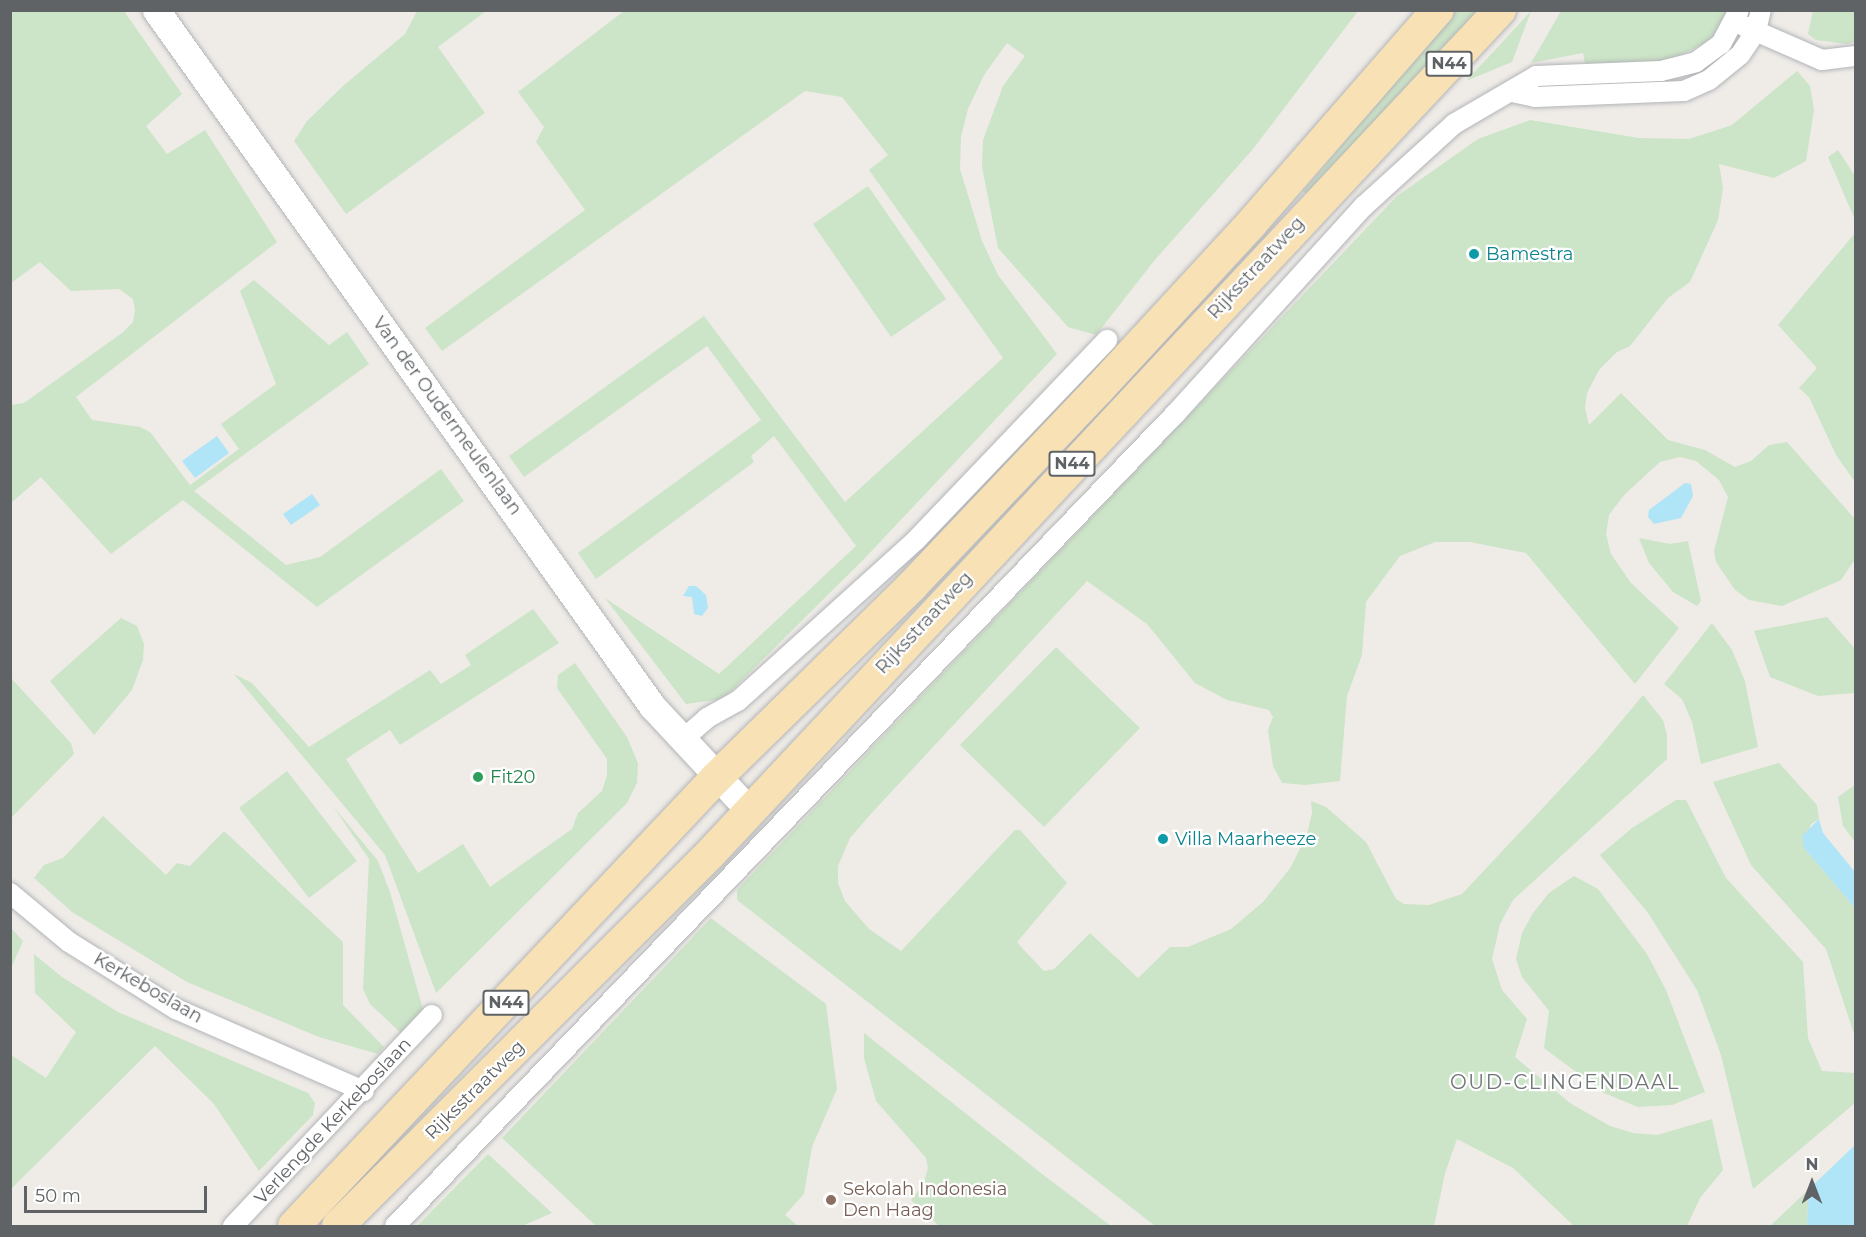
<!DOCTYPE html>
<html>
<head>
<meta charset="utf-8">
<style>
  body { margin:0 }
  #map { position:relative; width:1866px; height:1237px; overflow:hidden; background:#efece8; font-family:Montserrat,sans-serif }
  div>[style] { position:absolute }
  .green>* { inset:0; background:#cce4c7 }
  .water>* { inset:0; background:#b0e4f7 }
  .roads { filter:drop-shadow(0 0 2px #b3b5b8) drop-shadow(0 0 2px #b3b5b8) }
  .street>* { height:20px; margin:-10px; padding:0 10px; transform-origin:10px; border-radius:10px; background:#fff }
  .secondary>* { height:27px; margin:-13.5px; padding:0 13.5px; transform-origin:13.5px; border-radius:13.5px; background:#fff }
  .primary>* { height:32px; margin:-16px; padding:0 16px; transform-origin:16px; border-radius:16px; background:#f7e1b5 }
  .dots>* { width:16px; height:16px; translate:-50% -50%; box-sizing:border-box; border:3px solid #fff; border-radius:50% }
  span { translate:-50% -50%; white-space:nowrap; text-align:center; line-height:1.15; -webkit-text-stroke:4.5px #fff; paint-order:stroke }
  .shield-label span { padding:2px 4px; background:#fff; border:2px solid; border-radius:4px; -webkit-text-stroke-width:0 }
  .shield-label { font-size:16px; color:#5f6366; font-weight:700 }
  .culture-label { font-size:18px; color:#0d838f }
  .left { translate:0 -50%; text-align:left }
  .street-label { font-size:18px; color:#5f6366 }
  .leisure-label { font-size:18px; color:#27864d }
  .education-label { font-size:18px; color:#785e54 }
  .neighbourhood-label { font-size:20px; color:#707578; letter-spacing:1.5px }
  .frame { position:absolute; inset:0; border:12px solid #5f6366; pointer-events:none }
  .north { position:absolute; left:1782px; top:1153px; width:60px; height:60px; -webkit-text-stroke:4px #fff; paint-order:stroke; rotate:0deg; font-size:16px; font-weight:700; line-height:24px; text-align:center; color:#5f6366 }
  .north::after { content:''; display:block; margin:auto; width:21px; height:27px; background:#5f6366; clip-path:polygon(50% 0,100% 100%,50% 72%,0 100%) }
  .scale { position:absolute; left:24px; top:1186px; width:183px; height:27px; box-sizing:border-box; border:3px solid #5f6366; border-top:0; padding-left:8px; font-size:18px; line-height:21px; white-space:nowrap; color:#5f6366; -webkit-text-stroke:4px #fff; paint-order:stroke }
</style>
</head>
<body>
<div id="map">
  <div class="green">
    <i style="clip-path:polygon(11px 10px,124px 11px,182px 94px,146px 126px,167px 154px,205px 130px,277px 242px,76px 397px,92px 420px,140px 427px,150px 432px,190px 485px,239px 449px,221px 424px,276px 384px,240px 291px,254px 280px,329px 345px,347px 332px,369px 364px,194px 491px,286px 565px,320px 557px,441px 469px,464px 501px,317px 607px,183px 500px,111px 554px,41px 477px,11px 503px,11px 405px,24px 403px,122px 333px,133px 322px,135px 310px,133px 299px,119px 289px,71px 291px,40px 262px,11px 283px)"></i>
    <i style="clip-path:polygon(1813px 10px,1855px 11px,1855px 42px,1846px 44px,1816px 40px,1808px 34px)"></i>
    <i style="clip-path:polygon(417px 11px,486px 11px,438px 47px,485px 113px,346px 214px,294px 141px,307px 121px,343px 86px,405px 34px)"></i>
    <i style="clip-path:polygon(624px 11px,1358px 11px,1253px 149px,1154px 261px,1096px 335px,1068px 327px,998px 248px,982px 167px,983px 140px,1003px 86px,1025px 56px,1007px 43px,984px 75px,968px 109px,961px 137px,960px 169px,982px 241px,998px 275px,1057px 354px,865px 558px,723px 699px,686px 704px,605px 598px,719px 674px,856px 546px,774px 436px,751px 456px,754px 462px,596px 579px,578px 553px,761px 420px,707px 346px,524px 477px,509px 456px,704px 316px,845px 502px,1003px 358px,869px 170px,888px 155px,842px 97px,805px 91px,442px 351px,425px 328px,585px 210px,536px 142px,544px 127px,518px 92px)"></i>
    <i style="clip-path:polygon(1455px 11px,1481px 11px,1307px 194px,1303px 191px)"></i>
    <i style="clip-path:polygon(1531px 11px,1512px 62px,1466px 81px)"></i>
    <i style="clip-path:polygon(1561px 11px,1730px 11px,1717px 37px,1667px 62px,1585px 64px,1583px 53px,1531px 63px)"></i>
    <i style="clip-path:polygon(1797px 71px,1810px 86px,1814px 110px,1806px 161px,1774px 178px,1719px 164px,1723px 188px,1718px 220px,1690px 282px,1668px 298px,1630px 346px,1617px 352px,1599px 370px,1587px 393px,1585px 408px,1589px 425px,1621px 393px,1668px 440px,1705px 450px,1735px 467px,1751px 461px,1769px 445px,1787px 442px,1854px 518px,1855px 559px,1841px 580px,1782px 606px,1749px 600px,1735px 590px,1716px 562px,1714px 551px,1728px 497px,1719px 480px,1696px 461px,1680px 457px,1660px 462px,1624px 495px,1609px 515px,1606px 534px,1611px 554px,1631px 583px,1679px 628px,1635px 684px,1526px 553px,1470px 542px,1435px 542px,1400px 556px,1366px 602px,1362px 655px,1347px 696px,1340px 781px,1305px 785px,1282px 783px,1273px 766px,1268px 730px,1273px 717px,1269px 710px,1227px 700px,1195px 683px,1147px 624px,1087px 581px,869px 816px,850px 838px,838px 866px,838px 883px,845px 901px,869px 929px,901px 951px,1015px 830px,1020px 830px,1067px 883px,1017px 942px,1022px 948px,1044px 971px,1054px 969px,1090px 933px,1138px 978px,1170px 947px,1188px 947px,1231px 929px,1263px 902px,1291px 867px,1307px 834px,1312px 813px,1311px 801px,1326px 807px,1366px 842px,1396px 899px,1404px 904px,1429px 905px,1462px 894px,1598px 749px,1643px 695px,1663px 720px,1667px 735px,1667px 759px,1513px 900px,1500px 924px,1492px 959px,1502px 990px,1527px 1019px,1515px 1057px,1570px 1103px,1610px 1126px,1633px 1133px,1657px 1135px,1712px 1119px,1723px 1170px,1700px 1198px,1687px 1226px,1574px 1226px,1513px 1168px,1457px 1139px,1445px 1173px,1434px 1226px,1155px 1226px,737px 900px,737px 890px,1397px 196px,1478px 139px,1530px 120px,1639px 138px,1689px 139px,1732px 125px)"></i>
    <i style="clip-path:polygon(1838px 150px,1855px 176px,1855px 220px,1828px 157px)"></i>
    <i style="clip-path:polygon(868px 186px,946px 299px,891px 337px,813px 224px)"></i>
    <i style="clip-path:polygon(1855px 233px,1855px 482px,1836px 455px,1809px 397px,1799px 388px,1817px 368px,1778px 325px)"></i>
    <i style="clip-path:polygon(1639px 538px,1670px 544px,1688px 541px,1701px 601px,1697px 606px,1673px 592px,1649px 563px)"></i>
    <i style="clip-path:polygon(533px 609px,559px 643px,400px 745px,390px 730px,346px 759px,418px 873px,463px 844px,490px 887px,572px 829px,578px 813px,602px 791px,607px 775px,607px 759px,557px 688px,558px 675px,575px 663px,627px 737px,638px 763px,637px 783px,627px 803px,436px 993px,385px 855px,234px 674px,252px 683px,309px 747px,430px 670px,441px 684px,471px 665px,465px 655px)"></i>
    <i style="clip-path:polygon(1827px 617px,1855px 649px,1855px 693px,1818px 696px,1770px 677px,1754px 631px)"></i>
    <i style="clip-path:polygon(121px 618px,137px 626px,144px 644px,143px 660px,132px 690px,94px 735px,50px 681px)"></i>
    <i style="clip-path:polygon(1712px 623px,1732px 650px,1745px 681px,1758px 747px,1701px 764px,1692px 722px,1682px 699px,1664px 684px)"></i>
    <i style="clip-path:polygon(1056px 647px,1140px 728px,1044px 827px,960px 745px)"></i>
    <i style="clip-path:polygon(10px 677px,71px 743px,74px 754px,11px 818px)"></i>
    <i style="clip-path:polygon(1779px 763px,1817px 805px,1819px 819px,1811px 824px,1804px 848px,1855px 908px,1855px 1037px,1826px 949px,1751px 865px,1713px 782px)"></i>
    <i style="clip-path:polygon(287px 771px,357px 861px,309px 898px,239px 808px)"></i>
    <i style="clip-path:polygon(1855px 785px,1855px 842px,1843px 826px,1838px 797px)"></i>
    <i style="clip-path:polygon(1676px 800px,1686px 800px,1726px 878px,1803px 962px,1808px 1038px,1822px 1071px,1855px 1073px,1855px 1103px,1753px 1189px,1721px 1055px,1697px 990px,1648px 913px,1600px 855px,1632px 828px)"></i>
    <i style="clip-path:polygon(333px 806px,378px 861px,390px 892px,424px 1013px,403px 1035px,370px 1004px,363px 989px,369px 859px)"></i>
    <i style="clip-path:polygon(103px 816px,166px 875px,177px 863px,190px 866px,224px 831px,343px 942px,343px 1005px,384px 1047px,378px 1054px,319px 1037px,187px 982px,72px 912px,34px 878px,44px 865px,63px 858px)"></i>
    <i style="clip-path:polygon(1574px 876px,1598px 889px,1647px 954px,1666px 990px,1705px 1092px,1672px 1105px,1638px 1107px,1604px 1093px,1544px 1048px,1549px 1011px,1522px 977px,1516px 959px,1522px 933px,1533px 913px,1549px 893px)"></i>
    <i style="clip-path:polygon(711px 918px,826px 1004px,837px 1089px,812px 1147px,804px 1194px,785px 1215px,798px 1226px,596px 1226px,502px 1138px)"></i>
    <i style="clip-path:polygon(11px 928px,23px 941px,11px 968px)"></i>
    <i style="clip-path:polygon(34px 954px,62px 977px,118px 1012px,308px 1093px,315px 1103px,313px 1115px,259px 1171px,214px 1104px,155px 1046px,11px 1189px,11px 1055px,46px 1078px,76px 1032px,35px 993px)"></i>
    <i style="clip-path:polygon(864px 1033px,1046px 1177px,1111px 1226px,939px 1226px,911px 1200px,923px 1185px,928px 1168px,926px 1158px,876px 1101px,864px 1058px)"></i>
    <i style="clip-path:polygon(488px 1154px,552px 1213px,522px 1226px,417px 1226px)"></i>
    <i style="clip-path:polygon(1809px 1189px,1807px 1226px,1770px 1226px)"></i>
  </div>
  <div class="water">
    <i style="clip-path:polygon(217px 436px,229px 453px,195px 478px,182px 461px)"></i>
    <i style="clip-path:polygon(1685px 483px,1691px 484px,1693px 496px,1681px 518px,1654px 524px,1648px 517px,1649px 510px)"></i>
    <i style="clip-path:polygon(312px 494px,320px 505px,291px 525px,283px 514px)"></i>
    <i style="clip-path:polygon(689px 586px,696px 586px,706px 595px,708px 608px,702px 616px,694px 614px,692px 597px,683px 596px)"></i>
    <i style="clip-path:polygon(1819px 819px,1823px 833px,1855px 872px,1855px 908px,1804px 848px,1802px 836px)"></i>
    <i style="clip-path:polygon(1855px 1145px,1855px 1226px,1807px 1226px,1809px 1189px)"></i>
  </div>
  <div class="roads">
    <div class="street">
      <i style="left:1744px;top:26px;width:85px;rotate:23.6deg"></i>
      <i style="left:1822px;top:60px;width:34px;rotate:-7deg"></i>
      <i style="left:1512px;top:92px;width:24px;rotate:12deg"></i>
      <i style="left:1535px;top:97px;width:149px;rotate:-2.3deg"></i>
      <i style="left:1684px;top:91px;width:27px;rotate:-24deg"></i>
      <i style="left:1709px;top:80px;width:40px;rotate:-39deg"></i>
      <i style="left:1740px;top:55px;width:29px;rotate:-56deg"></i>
      <i style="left:1756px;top:31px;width:22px;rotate:-77deg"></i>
      <i style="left:682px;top:740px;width:33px;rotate:-41deg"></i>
      <i style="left:707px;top:718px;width:35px;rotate:-29deg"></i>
      <i style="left:738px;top:701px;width:240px;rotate:-42.1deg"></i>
      <i style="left:916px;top:540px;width:277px;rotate:-46.3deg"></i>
      <i style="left:10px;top:893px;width:77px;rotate:39.7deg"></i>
      <i style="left:69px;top:942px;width:126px;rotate:32.1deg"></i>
      <i style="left:176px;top:1009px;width:205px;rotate:23.6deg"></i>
      <i style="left:233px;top:1226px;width:290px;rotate:-46.7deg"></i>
      <i style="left:395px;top:1226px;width:1127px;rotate:-46.15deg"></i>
      <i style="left:1176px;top:413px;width:280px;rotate:-47.8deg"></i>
      <i style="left:1364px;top:206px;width:122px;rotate:-42.3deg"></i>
      <i style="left:1454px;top:124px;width:95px;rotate:-30.3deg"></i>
      <i style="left:1536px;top:76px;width:125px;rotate:-2.3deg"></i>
      <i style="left:1661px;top:71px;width:36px;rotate:-14deg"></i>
      <i style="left:1696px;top:62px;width:31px;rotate:-36deg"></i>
      <i style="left:1721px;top:44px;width:38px;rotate:-62deg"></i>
    </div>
    <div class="secondary">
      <i style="left:156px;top:10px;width:855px;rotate:54.52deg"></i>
      <i style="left:652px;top:706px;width:144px;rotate:47deg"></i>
    </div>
    <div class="primary">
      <i style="left:294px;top:1226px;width:615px;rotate:-46.71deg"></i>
      <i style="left:716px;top:778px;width:273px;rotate:-44.4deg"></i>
      <i style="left:911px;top:587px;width:272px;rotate:-46.5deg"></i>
      <i style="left:1098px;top:390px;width:226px;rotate:-47.3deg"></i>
      <i style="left:1251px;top:224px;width:284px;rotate:-48.9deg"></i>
      <i style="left:338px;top:1226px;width:526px;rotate:-45deg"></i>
      <i style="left:710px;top:854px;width:1156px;rotate:-46.89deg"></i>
    </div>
  </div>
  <div class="dots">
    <i style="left:1474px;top:254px;background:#0f9aa8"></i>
    <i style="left:478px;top:777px;background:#2e9e5b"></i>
    <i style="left:1163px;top:839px;background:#0f9aa8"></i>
    <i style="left:831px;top:1200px;background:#8d6e63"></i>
  </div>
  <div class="shield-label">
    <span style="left:1449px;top:64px">N44</span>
    <span style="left:1072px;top:464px">N44</span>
    <span style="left:506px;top:1003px">N44</span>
  </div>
  <div class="culture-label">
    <span class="left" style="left:1486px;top:254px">Bamestra</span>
    <span class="left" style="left:1175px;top:839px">Villa Maarheeze</span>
  </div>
  <div class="street-label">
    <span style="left:1256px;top:268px;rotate:-47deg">Rijksstraatweg</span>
    <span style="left:447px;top:416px;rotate:54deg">Van der Oudermeulenlaan</span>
    <span style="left:924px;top:623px;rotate:-47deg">Rijksstraatweg</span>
    <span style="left:148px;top:988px;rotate:30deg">Kerkeboslaan</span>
    <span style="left:475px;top:1090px;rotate:-45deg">Rijksstraatweg</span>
    <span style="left:333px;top:1121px;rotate:-47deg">Verlengde Kerkeboslaan</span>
  </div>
  <div class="leisure-label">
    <span class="left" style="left:490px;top:777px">Fit20</span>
  </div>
  <div class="education-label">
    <span class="left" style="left:843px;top:1200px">Sekolah Indonesia<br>Den Haag</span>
  </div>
  <div class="neighbourhood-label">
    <span style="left:1565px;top:1082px">OUD-CLINGENDAAL</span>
  </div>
  <div class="frame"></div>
  <div class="north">N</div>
  <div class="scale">50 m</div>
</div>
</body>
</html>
